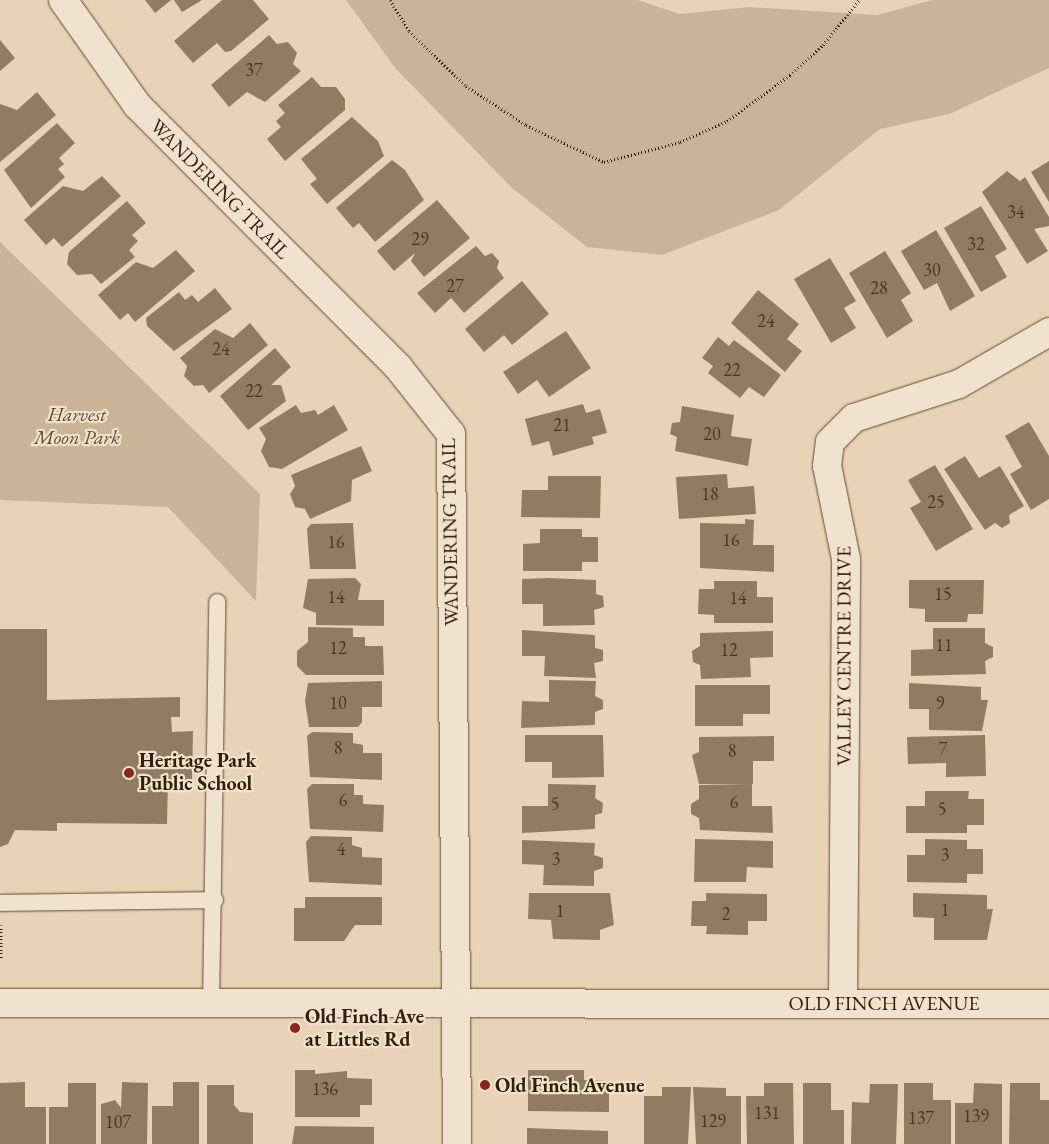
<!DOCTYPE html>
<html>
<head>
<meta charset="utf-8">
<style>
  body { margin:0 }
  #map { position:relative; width:1049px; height:1144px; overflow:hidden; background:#e9d3b6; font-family:"EB Garamond",serif }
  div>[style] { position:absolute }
  .green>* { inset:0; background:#cab498 }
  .building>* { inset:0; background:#927c61 }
  .path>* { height:3px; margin-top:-1.5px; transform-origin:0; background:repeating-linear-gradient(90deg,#341d04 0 1px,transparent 0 3.5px) }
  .roads { filter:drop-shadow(0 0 1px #614a30) drop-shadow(0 0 1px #614a30) }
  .service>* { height:16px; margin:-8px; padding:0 8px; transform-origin:8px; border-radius:8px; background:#f1e2d0 }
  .minor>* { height:28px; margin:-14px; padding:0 14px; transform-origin:14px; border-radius:14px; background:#f1e2d0 }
  .tertiary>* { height:28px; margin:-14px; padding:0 14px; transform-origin:14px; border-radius:14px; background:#f1e2d0 }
  .dots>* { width:14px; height:14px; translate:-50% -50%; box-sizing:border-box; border:2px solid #f1e2d0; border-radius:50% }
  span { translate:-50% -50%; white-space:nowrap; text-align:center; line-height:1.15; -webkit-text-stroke:4.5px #f1e2d0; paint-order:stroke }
  .number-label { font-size:18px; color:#4c351b }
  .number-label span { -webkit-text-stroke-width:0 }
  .street-label { font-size:20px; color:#341d04 }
  .park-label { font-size:20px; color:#614a30; font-style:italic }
  .poi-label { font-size:20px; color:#341d04; font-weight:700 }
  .left { translate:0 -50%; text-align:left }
</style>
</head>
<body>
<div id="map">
  <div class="green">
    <i style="clip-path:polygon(346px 0,638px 0,680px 14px,749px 7px,878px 15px,932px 0,1049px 0,1049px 68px,949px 114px,880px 129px,779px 210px,662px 255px,587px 247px,512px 188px,396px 69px)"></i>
    <i style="clip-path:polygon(0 242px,260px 494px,256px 601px,168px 507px,0 500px)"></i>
  </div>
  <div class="building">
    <i style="clip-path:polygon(145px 0,171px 0,155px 13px)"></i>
    <i style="clip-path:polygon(174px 0,202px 0,182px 12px)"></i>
    <i style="clip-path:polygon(222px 0,253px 0,269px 19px,231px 51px,225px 52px,217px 43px,193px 63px,174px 41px)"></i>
    <i style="clip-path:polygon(269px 35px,277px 44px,288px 42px,297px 53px,293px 64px,301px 71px,265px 102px,247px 92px,229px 107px,211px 85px)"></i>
    <i style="clip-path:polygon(0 40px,15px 58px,0 71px)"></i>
    <i style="clip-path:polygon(312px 77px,321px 87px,336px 87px,345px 99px,345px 110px,285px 161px,267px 139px,281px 127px,276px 121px,285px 113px,278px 105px)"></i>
    <i style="clip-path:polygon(37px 92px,56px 115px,0 162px,0 104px,17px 110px)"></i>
    <i style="clip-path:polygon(352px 117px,378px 141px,384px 156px,327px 204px,310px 184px,317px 179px,301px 159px)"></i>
    <i style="clip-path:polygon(57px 123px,75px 143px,59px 158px,64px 164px,58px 169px,65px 177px,31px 208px,4px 170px)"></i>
    <i style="clip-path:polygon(392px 160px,405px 170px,424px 200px,375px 242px,359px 223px,353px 228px,336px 208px)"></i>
    <i style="clip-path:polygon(1049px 161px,1049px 202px,1031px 172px)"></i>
    <i style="clip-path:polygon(1007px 171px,1020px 181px,1025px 177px,1049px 217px,1049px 226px,1034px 229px,1048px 251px,1027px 264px,982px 192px)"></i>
    <i style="clip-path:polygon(102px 176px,121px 196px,62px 247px,54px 238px,46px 245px,24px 220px,63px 186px,83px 191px)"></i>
    <i style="clip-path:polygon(437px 200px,470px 238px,424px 277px,411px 261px,415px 253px,394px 271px,377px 251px)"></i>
    <i style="clip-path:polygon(127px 201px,146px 223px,132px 235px,138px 241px,129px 250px,135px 257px,101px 284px,92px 274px,77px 275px,67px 264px,69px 252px)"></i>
    <i style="clip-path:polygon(981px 206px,1007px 249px,995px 256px,1007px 277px,981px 292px,944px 228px)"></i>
    <i style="clip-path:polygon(936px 230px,975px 296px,950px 311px,937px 283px,924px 290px,901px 251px)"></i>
    <i style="clip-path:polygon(476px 246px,485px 256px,492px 253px,499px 261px,497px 268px,504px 278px,464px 313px,451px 298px,435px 313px,417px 293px)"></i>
    <i style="clip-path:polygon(176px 250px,195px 271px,135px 322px,128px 313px,120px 320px,98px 295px,136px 262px,153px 268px)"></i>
    <i style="clip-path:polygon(885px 251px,911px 293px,901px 300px,913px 321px,887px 338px,849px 273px)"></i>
    <i style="clip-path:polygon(830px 258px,856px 301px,844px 308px,856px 328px,831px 343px,794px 279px)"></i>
    <i style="clip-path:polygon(522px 281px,549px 314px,512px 345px,504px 335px,484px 352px,465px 329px)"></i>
    <i style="clip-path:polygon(215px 288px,232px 309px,174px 351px,147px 326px,146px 318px,179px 292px,185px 300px,192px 295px,198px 302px)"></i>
    <i style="clip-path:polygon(758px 290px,799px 324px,787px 339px,802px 351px,785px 372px,731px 323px)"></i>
    <i style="clip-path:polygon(250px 323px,268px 345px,209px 393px,203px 385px,194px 386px,184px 376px,187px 366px,180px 358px,215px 329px,233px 338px)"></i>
    <i style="clip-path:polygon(566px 331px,591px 368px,549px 397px,537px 380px,518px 394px,503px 372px)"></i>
    <i style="clip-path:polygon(718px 337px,729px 346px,734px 340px,781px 375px,764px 397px,749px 387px,740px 398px,708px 373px,713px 366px,702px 358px)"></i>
    <i style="clip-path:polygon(275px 348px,291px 367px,271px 385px,281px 385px,286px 401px,248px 430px,220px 396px)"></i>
    <i style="clip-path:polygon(583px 404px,586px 413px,600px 409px,607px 433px,592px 437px,594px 444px,553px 456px,549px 441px,532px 446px,525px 419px)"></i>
    <i style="clip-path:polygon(296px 405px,301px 413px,315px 410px,318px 415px,334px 405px,348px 430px,282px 469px,269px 467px,261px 451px,266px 439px,259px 428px)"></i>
    <i style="clip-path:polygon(682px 406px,734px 415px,731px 436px,752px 439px,748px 466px,675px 451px,677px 437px,670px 434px,672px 423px,680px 422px)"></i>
    <i style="clip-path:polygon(1029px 422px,1049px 456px,1049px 499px,1031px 510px,1010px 474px,1022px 467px,1005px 436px)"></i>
    <i style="clip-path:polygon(361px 446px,372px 471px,352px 480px,351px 501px,310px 519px,305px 509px,295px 507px,290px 494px,295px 486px,291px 475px)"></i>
    <i style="clip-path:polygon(965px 456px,979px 478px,1000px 466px,1024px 506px,1009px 515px,1010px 523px,1002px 528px,995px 523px,985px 530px,944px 469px)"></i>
    <i style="clip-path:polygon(935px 465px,973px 529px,936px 551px,910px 508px,921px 502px,908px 480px)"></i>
    <i style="clip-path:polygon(727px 474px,728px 488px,754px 486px,756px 514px,679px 519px,676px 477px)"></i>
    <i style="clip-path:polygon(548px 476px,601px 476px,600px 518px,521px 517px,522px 490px,548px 490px)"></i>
    <i style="clip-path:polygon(745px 519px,754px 520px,753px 545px,774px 545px,774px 572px,700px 568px,700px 523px,745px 524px)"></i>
    <i style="clip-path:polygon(353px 523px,356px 569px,310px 569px,307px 529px,311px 524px)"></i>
    <i style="clip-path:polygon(540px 529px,582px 529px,582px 537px,598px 537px,598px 562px,582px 562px,582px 571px,523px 571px,523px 544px,540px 543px)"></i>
    <i style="clip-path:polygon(355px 578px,361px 584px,358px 600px,384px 600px,384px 626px,316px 625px,316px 613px,303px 608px,308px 579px)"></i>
    <i style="clip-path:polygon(549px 578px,596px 580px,596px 594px,603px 596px,604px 607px,594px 610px,595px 625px,543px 626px,543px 604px,522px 604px,522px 579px)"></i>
    <i style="clip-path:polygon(909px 580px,984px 580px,983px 614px,968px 614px,967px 622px,925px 622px,925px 609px,909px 608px)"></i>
    <i style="clip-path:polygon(714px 581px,757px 581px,757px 597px,773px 597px,773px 623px,714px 623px,714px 615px,698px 614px,699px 589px,714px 589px)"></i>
    <i style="clip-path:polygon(308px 627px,353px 628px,353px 637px,365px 637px,365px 646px,383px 646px,384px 675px,306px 675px,297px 666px,297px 651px,308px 642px)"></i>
    <i style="clip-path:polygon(933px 628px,985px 628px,985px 643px,993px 647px,993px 657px,985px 661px,986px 674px,911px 676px,911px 650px,933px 649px)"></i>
    <i style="clip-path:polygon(0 629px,47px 629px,47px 700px,180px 697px,180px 717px,171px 717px,172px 732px,193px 731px,192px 780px,168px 780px,167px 824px,57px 823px,57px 831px,15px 830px,8px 844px,0 847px)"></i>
    <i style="clip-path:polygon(522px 630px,595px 635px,595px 648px,603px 650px,603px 661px,594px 663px,596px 678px,544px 676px,545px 656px,522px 656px)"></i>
    <i style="clip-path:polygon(773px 631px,773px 657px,750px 658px,751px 677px,701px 679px,700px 665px,693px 662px,692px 651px,700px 646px,700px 633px)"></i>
    <i style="clip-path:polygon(549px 680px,596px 681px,595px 696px,603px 700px,603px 709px,595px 712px,595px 725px,521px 728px,522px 701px,549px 702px)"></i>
    <i style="clip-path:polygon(382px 681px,382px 707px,362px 707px,362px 722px,358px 727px,309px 727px,305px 701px,308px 683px)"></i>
    <i style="clip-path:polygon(909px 683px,981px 687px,981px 700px,988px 700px,982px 731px,929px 730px,929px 709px,909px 709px)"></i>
    <i style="clip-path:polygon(695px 685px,770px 685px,770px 714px,743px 714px,743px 726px,695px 726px)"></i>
    <i style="clip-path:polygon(312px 732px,353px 733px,353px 743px,363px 745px,363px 753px,382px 753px,382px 780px,310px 777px,307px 736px)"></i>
    <i style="clip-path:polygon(525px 735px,603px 735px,604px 777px,552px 778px,552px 762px,525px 762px)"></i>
    <i style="clip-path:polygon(985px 735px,986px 776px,946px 777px,946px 763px,908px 764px,907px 737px)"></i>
    <i style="clip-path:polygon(774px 736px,774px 761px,753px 761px,753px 784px,699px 784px,692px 755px,699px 752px,699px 737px)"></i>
    <i style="clip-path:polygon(312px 784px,354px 784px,354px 795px,363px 795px,363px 804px,384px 805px,383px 832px,310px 829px,307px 789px)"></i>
    <i style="clip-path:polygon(548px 784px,596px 785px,595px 798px,603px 803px,602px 813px,595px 815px,595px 829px,522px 833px,522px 806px,548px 806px)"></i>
    <i style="clip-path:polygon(752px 784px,752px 806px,772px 806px,773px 833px,700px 830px,699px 818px,691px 814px,691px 804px,699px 799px,699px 785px)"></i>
    <i style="clip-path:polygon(925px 791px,969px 791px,968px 799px,984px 799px,984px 825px,967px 825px,967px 833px,906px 833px,906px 806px,925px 806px)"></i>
    <i style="clip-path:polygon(311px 836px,352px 837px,352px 845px,362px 848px,362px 857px,382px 858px,382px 885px,309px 882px,306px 842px)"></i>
    <i style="clip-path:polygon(695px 839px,773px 841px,773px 868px,747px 867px,746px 882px,694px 882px)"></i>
    <i style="clip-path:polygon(925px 839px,967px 840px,967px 849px,983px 849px,983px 874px,967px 874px,967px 883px,907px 882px,907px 855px,925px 855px)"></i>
    <i style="clip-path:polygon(522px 840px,595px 843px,594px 855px,603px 858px,603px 868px,594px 871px,594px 886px,543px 885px,544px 865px,522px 864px)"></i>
    <i style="clip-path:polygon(529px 893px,610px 893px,614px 925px,600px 930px,600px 940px,553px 939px,551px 920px,528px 919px)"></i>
    <i style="clip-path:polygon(706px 893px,767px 894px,767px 921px,748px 921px,748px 935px,706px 934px,707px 926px,691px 926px,692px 901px,706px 901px)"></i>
    <i style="clip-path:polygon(913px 893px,987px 895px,987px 909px,993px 909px,987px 940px,934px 940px,934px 918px,913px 917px)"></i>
    <i style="clip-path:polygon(305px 897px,382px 897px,382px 925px,355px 925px,344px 941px,294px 941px,294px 908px,305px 908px)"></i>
    <i style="clip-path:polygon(295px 1070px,315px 1070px,315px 1074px,347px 1071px,347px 1078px,372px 1079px,372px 1105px,360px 1105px,360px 1117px,295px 1117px)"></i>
    <i style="clip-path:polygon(528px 1070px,584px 1070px,584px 1080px,609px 1081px,609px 1112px,528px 1111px)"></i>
    <i style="clip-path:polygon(25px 1082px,25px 1107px,46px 1107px,46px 1144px,0 1144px,0 1083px)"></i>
    <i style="clip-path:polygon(122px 1082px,148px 1083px,147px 1144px,101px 1144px,101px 1104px,115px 1100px,121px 1108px)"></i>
    <i style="clip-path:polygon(173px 1082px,199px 1082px,199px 1144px,152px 1144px,152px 1106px,173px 1106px)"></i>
    <i style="clip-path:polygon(68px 1083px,96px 1083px,96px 1144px,49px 1144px,49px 1107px,68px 1107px)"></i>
    <i style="clip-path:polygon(764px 1083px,793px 1083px,794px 1144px,747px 1144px,746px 1096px,764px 1096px)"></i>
    <i style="clip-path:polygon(803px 1083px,831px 1083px,831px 1110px,844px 1110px,844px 1144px,803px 1144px)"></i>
    <i style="clip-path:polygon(904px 1083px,933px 1083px,933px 1100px,951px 1100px,951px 1144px,904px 1144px)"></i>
    <i style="clip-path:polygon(974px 1083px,1002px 1084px,1002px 1144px,955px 1144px,955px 1103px,973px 1103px)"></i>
    <i style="clip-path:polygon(1010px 1083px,1040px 1083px,1040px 1100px,1049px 1100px,1049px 1144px,1009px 1144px)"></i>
    <i style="clip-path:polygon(870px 1084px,898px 1084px,896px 1144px,851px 1144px,852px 1102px,869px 1103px)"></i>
    <i style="clip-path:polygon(207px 1085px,234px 1085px,234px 1105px,240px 1112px,253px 1113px,253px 1144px,207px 1144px)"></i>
    <i style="clip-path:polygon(662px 1087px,691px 1087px,688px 1144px,644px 1144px,644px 1096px,662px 1096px)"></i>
    <i style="clip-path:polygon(693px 1087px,726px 1088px,726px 1096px,741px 1096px,741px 1144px,696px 1144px)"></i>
    <i style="clip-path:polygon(295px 1126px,374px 1127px,374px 1144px,292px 1144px)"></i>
    <i style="clip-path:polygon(527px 1128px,608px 1131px,608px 1144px,527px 1144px)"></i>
  </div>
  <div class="path">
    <i style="left:390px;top:0;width:36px;rotate:58deg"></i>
    <i style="left:409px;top:31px;width:79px;rotate:44deg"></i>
    <i style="left:466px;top:86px;width:72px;rotate:33deg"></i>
    <i style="left:526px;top:125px;width:86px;rotate:25.4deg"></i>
    <i style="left:604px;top:162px;width:79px;rotate:-14.7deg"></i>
    <i style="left:680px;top:142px;width:51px;rotate:-24.1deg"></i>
    <i style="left:727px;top:121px;width:78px;rotate:-36.1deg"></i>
    <i style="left:790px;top:75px;width:45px;rotate:-42.3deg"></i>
    <i style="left:823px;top:45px;width:58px;rotate:-51.3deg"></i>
    <i style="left:1px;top:925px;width:34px;rotate:90deg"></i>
  </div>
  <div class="roads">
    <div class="service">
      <i style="left:0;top:903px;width:215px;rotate:-0.8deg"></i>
      <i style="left:211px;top:1004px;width:402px;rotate:-89.1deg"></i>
    </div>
    <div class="minor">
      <i style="left:63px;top:0;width:128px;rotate:54.8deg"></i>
      <i style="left:137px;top:105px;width:370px;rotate:45.1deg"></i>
      <i style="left:398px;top:367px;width:85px;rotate:51.7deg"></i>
      <i style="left:451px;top:434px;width:570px;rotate:89.5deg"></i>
      <i style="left:843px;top:1002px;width:443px;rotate:-89.6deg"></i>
      <i style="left:846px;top:559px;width:95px;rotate:-101.5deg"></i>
      <i style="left:827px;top:466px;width:24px;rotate:-83deg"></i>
      <i style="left:830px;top:442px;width:34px;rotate:-45deg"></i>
      <i style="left:854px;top:418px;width:110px;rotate:-17.9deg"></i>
      <i style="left:959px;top:384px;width:104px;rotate:-30deg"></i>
    </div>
    <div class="tertiary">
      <i style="left:0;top:1003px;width:1049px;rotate:0.05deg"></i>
      <i style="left:456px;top:1004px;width:140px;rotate:89.6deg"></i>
    </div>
  </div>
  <div class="dots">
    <i style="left:129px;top:773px;background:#8f2418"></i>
    <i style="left:295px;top:1028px;background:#8f2418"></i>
    <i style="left:485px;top:1085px;background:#8f2418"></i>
  </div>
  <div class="number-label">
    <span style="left:254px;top:70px">37</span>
    <span style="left:1016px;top:212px">34</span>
    <span style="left:420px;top:239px">29</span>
    <span style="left:976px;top:244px">32</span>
    <span style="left:932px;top:270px">30</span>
    <span style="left:455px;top:286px">27</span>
    <span style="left:879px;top:288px">28</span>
    <span style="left:766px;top:321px">24</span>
    <span style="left:221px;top:349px">24</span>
    <span style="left:732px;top:370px">22</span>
    <span style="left:254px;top:391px">22</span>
    <span style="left:562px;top:425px">21</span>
    <span style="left:712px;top:434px">20</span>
    <span style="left:710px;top:494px">18</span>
    <span style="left:936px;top:502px">25</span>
    <span style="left:731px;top:540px">16</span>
    <span style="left:336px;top:542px">16</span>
    <span style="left:943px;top:594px">15</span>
    <span style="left:336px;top:597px">14</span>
    <span style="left:738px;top:598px">14</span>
    <span style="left:944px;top:645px">11</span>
    <span style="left:338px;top:648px">12</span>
    <span style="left:729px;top:650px">12</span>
    <span style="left:338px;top:703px">10</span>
    <span style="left:940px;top:703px">9</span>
    <span style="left:338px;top:748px">8</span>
    <span style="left:943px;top:749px">7</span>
    <span style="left:732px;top:751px">8</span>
    <span style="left:343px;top:800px">6</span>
    <span style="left:734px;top:802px">6</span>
    <span style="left:555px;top:804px">5</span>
    <span style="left:942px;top:809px">5</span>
    <span style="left:341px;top:849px">4</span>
    <span style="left:945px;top:855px">3</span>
    <span style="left:556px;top:859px">3</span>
    <span style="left:945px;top:910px">1</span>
    <span style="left:560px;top:911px">1</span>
    <span style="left:726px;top:914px">2</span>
    <span style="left:325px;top:1089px">136</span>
    <span style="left:767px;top:1113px">131</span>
    <span style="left:976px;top:1116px">139</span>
    <span style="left:921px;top:1118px">137</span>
    <span style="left:713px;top:1121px">129</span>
    <span style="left:118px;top:1122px">107</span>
  </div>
  <div class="street-label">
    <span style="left:220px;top:189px;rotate:45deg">WANDERING TRAIL</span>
    <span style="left:450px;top:532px;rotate:-91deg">WANDERING TRAIL</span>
    <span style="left:844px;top:656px;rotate:-90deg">VALLEY CENTRE DRIVE</span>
    <span style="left:884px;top:1003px">OLD FINCH AVENUE</span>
  </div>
  <div class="park-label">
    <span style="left:77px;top:426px">Harvest<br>Moon Park</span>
  </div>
  <div class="poi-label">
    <span class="left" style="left:139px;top:772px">Heritage Park<br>Public School</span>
    <span class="left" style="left:305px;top:1028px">Old Finch Ave<br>at Littles Rd</span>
    <span class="left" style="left:495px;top:1085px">Old Finch Avenue</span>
  </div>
</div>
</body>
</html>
